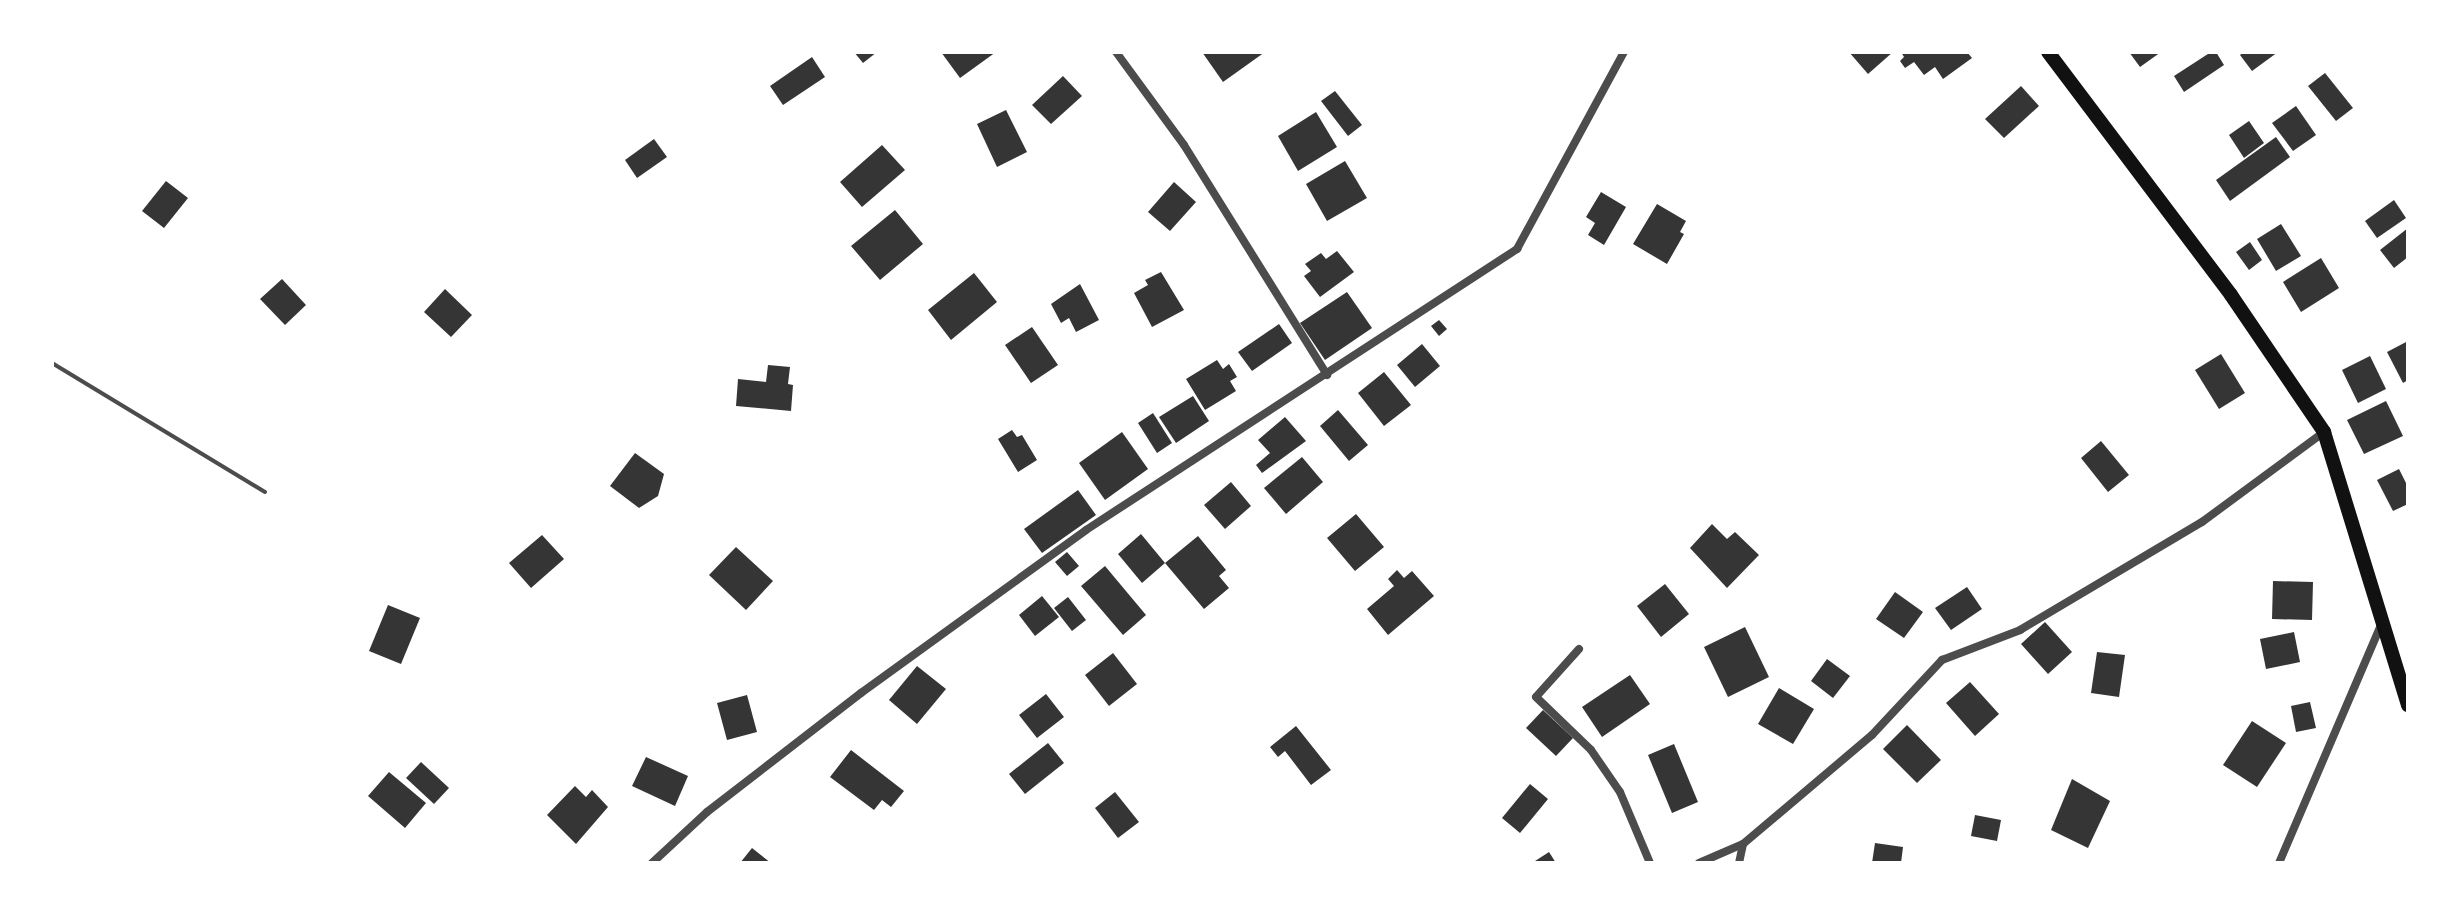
<!DOCTYPE html>
<html>
<head>
<meta charset="utf-8">
<style>
  body { margin:0 }
  #map { position:relative; width:2460px; height:915px; overflow:hidden; background:#fff; font-family:"Archivo Narrow",sans-serif }
  div>[style] { position:absolute }
  .building>* { inset:0; background:#353535 }
  .service>* { height:4px; margin:-2px; padding:0 2px; transform-origin:2px; border-radius:2px; background:#4c4c4c }
  .minor>* { height:8px; margin:-4px; padding:0 4px; transform-origin:4px; border-radius:4px; background:#4c4c4c }
  .trunk>* { height:14px; margin:-7px; padding:0 7px; transform-origin:7px; border-radius:7px; background:#111 }
  span { translate:-50% -50%; white-space:nowrap; text-align:center; line-height:1.15; -webkit-text-stroke:6px #fff; paint-order:stroke }
  .frame { position:absolute; inset:0; border:54px solid #fff; pointer-events:none }
</style>
</head>
<body>
<div id="map">
  <div class="building">
    <i style="clip-path:polygon(854px 52px,877px 52px,863px 63px)"></i>
    <i style="clip-path:polygon(941px 52px,996px 52px,960px 78px)"></i>
    <i style="clip-path:polygon(1202px 52px,1265px 52px,1223px 82px)"></i>
    <i style="clip-path:polygon(1849px 52px,1893px 52px,1868px 74px)"></i>
    <i style="clip-path:polygon(1901px 52px,1967px 52px,1972px 58px,1943px 79px,1935px 67px,1924px 75px,1914px 62px,1905px 68px,1900px 61px,1904px 57px)"></i>
    <i style="clip-path:polygon(2129px 52px,2161px 52px,2140px 67px)"></i>
    <i style="clip-path:polygon(2211px 52px,2216px 52px,2224px 65px,2184px 92px,2174px 76px)"></i>
    <i style="clip-path:polygon(2244px 52px,2278px 52px,2252px 71px,2240px 55px)"></i>
    <i style="clip-path:polygon(812px 57px,825px 77px,783px 105px,770px 86px)"></i>
    <i style="clip-path:polygon(2325px 73px,2353px 108px,2336px 121px,2308px 86px)"></i>
    <i style="clip-path:polygon(1063px 76px,1082px 96px,1051px 124px,1032px 105px)"></i>
    <i style="clip-path:polygon(2021px 86px,2039px 106px,2004px 138px,1985px 119px)"></i>
    <i style="clip-path:polygon(1335px 91px,1362px 125px,1348px 136px,1321px 101px)"></i>
    <i style="clip-path:polygon(2296px 106px,2316px 135px,2293px 151px,2272px 123px)"></i>
    <i style="clip-path:polygon(1006px 110px,1027px 152px,997px 167px,977px 124px)"></i>
    <i style="clip-path:polygon(1316px 112px,1337px 147px,1298px 171px,1278px 136px)"></i>
    <i style="clip-path:polygon(2249px 121px,2264px 143px,2244px 158px,2229px 135px)"></i>
    <i style="clip-path:polygon(2276px 137px,2290px 157px,2230px 201px,2216px 180px)"></i>
    <i style="clip-path:polygon(654px 139px,667px 157px,637px 178px,625px 160px)"></i>
    <i style="clip-path:polygon(882px 145px,905px 170px,862px 207px,840px 182px)"></i>
    <i style="clip-path:polygon(1345px 161px,1367px 198px,1327px 221px,1306px 184px)"></i>
    <i style="clip-path:polygon(166px 181px,188px 198px,164px 228px,142px 211px)"></i>
    <i style="clip-path:polygon(1174px 182px,1196px 202px,1170px 231px,1148px 212px)"></i>
    <i style="clip-path:polygon(1601px 192px,1626px 207px,1604px 245px,1588px 235px,1595px 223px,1586px 217px)"></i>
    <i style="clip-path:polygon(2394px 200px,2406px 218px,2377px 238px,2365px 221px)"></i>
    <i style="clip-path:polygon(1657px 204px,1686px 221px,1680px 232px,1684px 234px,1667px 264px,1633px 244px)"></i>
    <i style="clip-path:polygon(895px 210px,923px 244px,880px 280px,851px 246px)"></i>
    <i style="clip-path:polygon(2281px 224px,2301px 256px,2276px 271px,2257px 239px)"></i>
    <i style="clip-path:polygon(2408px 228px,2408px 257px,2394px 268px,2380px 250px)"></i>
    <i style="clip-path:polygon(2250px 242px,2262px 260px,2249px 270px,2236px 252px)"></i>
    <i style="clip-path:polygon(1337px 251px,1354px 272px,1320px 297px,1304px 276px,1311px 271px,1305px 264px,1321px 253px,1326px 259px)"></i>
    <i style="clip-path:polygon(2321px 258px,2339px 288px,2301px 312px,2283px 282px)"></i>
    <i style="clip-path:polygon(1161px 272px,1184px 310px,1152px 327px,1134px 293px,1148px 285px,1145px 280px)"></i>
    <i style="clip-path:polygon(974px 273px,997px 302px,951px 340px,928px 310px)"></i>
    <i style="clip-path:polygon(282px 279px,306px 305px,285px 325px,260px 299px)"></i>
    <i style="clip-path:polygon(1080px 284px,1099px 320px,1076px 332px,1069px 318px,1061px 323px,1051px 304px)"></i>
    <i style="clip-path:polygon(445px 289px,472px 315px,451px 337px,424px 312px)"></i>
    <i style="clip-path:polygon(1347px 292px,1372px 328px,1325px 360px,1300px 323px)"></i>
    <i style="clip-path:polygon(1439px 320px,1447px 329px,1439px 336px,1431px 326px)"></i>
    <i style="clip-path:polygon(1279px 324px,1292px 343px,1252px 371px,1238px 352px)"></i>
    <i style="clip-path:polygon(1032px 327px,1058px 365px,1031px 383px,1005px 345px)"></i>
    <i style="clip-path:polygon(2408px 341px,2408px 380px,2403px 383px,2387px 352px)"></i>
    <i style="clip-path:polygon(1422px 344px,1440px 366px,1415px 387px,1397px 365px)"></i>
    <i style="clip-path:polygon(2221px 354px,2245px 393px,2219px 409px,2195px 370px)"></i>
    <i style="clip-path:polygon(2370px 356px,2386px 389px,2358px 403px,2342px 370px)"></i>
    <i style="clip-path:polygon(1217px 360px,1223px 369px,1229px 364px,1237px 377px,1230px 381px,1236px 391px,1205px 410px,1186px 379px)"></i>
    <i style="clip-path:polygon(768px 365px,790px 367px,788px 384px,793px 385px,791px 411px,736px 406px,738px 379px,766px 382px)"></i>
    <i style="clip-path:polygon(1384px 372px,1411px 405px,1384px 426px,1358px 393px)"></i>
    <i style="clip-path:polygon(1193px 396px,1209px 421px,1176px 443px,1159px 417px)"></i>
    <i style="clip-path:polygon(2386px 401px,2403px 436px,2364px 454px,2347px 420px)"></i>
    <i style="clip-path:polygon(1338px 410px,1368px 445px,1349px 461px,1320px 426px)"></i>
    <i style="clip-path:polygon(1153px 413px,1172px 443px,1157px 453px,1138px 423px)"></i>
    <i style="clip-path:polygon(1285px 417px,1306px 441px,1262px 473px,1256px 465px,1270px 453px,1258px 440px)"></i>
    <i style="clip-path:polygon(1012px 430px,1017px 437px,1022px 435px,1037px 460px,1018px 472px,998px 439px)"></i>
    <i style="clip-path:polygon(1122px 432px,1148px 469px,1105px 500px,1079px 463px)"></i>
    <i style="clip-path:polygon(2101px 441px,2129px 475px,2108px 492px,2081px 458px)"></i>
    <i style="clip-path:polygon(635px 453px,664px 474px,658px 496px,639px 508px,610px 486px)"></i>
    <i style="clip-path:polygon(1302px 457px,1323px 482px,1286px 514px,1264px 488px)"></i>
    <i style="clip-path:polygon(2399px 469px,2408px 487px,2408px 504px,2393px 511px,2377px 480px)"></i>
    <i style="clip-path:polygon(1231px 482px,1251px 506px,1225px 529px,1204px 505px)"></i>
    <i style="clip-path:polygon(1078px 490px,1096px 515px,1042px 553px,1024px 529px)"></i>
    <i style="clip-path:polygon(1356px 514px,1384px 547px,1355px 571px,1327px 538px)"></i>
    <i style="clip-path:polygon(1712px 524px,1727px 539px,1735px 532px,1759px 555px,1727px 588px,1690px 548px)"></i>
    <i style="clip-path:polygon(1141px 534px,1165px 563px,1142px 583px,1118px 554px)"></i>
    <i style="clip-path:polygon(542px 535px,564px 559px,531px 588px,509px 563px)"></i>
    <i style="clip-path:polygon(1198px 536px,1226px 570px,1219px 576px,1229px 588px,1204px 609px,1165px 563px)"></i>
    <i style="clip-path:polygon(736px 547px,773px 581px,746px 610px,709px 575px)"></i>
    <i style="clip-path:polygon(1067px 552px,1079px 566px,1067px 576px,1055px 562px)"></i>
    <i style="clip-path:polygon(1105px 566px,1146px 615px,1123px 635px,1081px 586px)"></i>
    <i style="clip-path:polygon(1397px 570px,1404px 578px,1412px 571px,1434px 596px,1388px 635px,1367px 609px,1394px 586px,1388px 579px)"></i>
    <i style="clip-path:polygon(2273px 581px,2313px 582px,2312px 620px,2272px 619px)"></i>
    <i style="clip-path:polygon(1665px 584px,1689px 614px,1661px 637px,1637px 606px)"></i>
    <i style="clip-path:polygon(1967px 587px,1982px 609px,1951px 630px,1935px 608px)"></i>
    <i style="clip-path:polygon(1895px 592px,1923px 612px,1904px 638px,1876px 619px)"></i>
    <i style="clip-path:polygon(1042px 596px,1059px 617px,1035px 636px,1019px 615px)"></i>
    <i style="clip-path:polygon(1068px 597px,1086px 620px,1072px 631px,1054px 608px)"></i>
    <i style="clip-path:polygon(388px 605px,420px 618px,401px 664px,369px 651px)"></i>
    <i style="clip-path:polygon(2045px 622px,2072px 652px,2048px 674px,2021px 644px)"></i>
    <i style="clip-path:polygon(1745px 627px,1769px 677px,1728px 697px,1704px 647px)"></i>
    <i style="clip-path:polygon(2294px 632px,2300px 662px,2266px 669px,2260px 639px)"></i>
    <i style="clip-path:polygon(2097px 652px,2125px 655px,2119px 697px,2091px 693px)"></i>
    <i style="clip-path:polygon(1113px 653px,1137px 684px,1109px 706px,1085px 675px)"></i>
    <i style="clip-path:polygon(1827px 659px,1850px 676px,1833px 698px,1811px 681px)"></i>
    <i style="clip-path:polygon(917px 666px,946px 689px,917px 724px,889px 700px)"></i>
    <i style="clip-path:polygon(1630px 675px,1650px 704px,1602px 737px,1582px 707px)"></i>
    <i style="clip-path:polygon(1970px 682px,1999px 714px,1975px 736px,1946px 703px)"></i>
    <i style="clip-path:polygon(1779px 688px,1814px 709px,1793px 744px,1758px 724px)"></i>
    <i style="clip-path:polygon(1046px 694px,1064px 717px,1037px 738px,1019px 715px)"></i>
    <i style="clip-path:polygon(747px 695px,757px 732px,727px 740px,717px 703px)"></i>
    <i style="clip-path:polygon(2310px 702px,2316px 728px,2296px 732px,2291px 706px)"></i>
    <i style="clip-path:polygon(1543px 710px,1573px 738px,1556px 756px,1526px 728px)"></i>
    <i style="clip-path:polygon(2252px 721px,2286px 743px,2257px 787px,2223px 765px)"></i>
    <i style="clip-path:polygon(1907px 725px,1941px 760px,1917px 783px,1883px 749px)"></i>
    <i style="clip-path:polygon(1296px 726px,1331px 770px,1311px 785px,1285px 751px,1278px 757px,1270px 747px)"></i>
    <i style="clip-path:polygon(1048px 743px,1064px 763px,1025px 794px,1009px 774px)"></i>
    <i style="clip-path:polygon(1674px 744px,1698px 802px,1672px 813px,1648px 755px)"></i>
    <i style="clip-path:polygon(851px 750px,904px 791px,891px 807px,882px 800px,874px 810px,830px 777px)"></i>
    <i style="clip-path:polygon(646px 757px,688px 776px,675px 806px,632px 786px)"></i>
    <i style="clip-path:polygon(421px 762px,449px 788px,434px 804px,406px 778px)"></i>
    <i style="clip-path:polygon(389px 772px,426px 803px,405px 828px,368px 796px)"></i>
    <i style="clip-path:polygon(2072px 779px,2110px 801px,2088px 848px,2051px 830px)"></i>
    <i style="clip-path:polygon(1530px 784px,1548px 799px,1520px 833px,1502px 818px)"></i>
    <i style="clip-path:polygon(575px 786px,586px 797px,592px 790px,608px 807px,576px 844px,547px 815px)"></i>
    <i style="clip-path:polygon(1115px 792px,1139px 822px,1118px 838px,1095px 808px)"></i>
    <i style="clip-path:polygon(1975px 815px,2001px 820px,1997px 841px,1971px 836px)"></i>
    <i style="clip-path:polygon(1875px 843px,1903px 847px,1901px 863px,1872px 863px)"></i>
    <i style="clip-path:polygon(752px 848px,771px 863px,740px 863px)"></i>
    <i style="clip-path:polygon(1549px 852px,1556px 863px,1532px 863px)"></i>
  </div>
  <div class="service">
    <i style="left:52px;top:363px;width:249px;rotate:31.2deg"></i>
  </div>
  <div class="minor">
    <i style="left:1116px;top:52px;width:115px;rotate:53.8deg"></i>
    <i style="left:1184px;top:145px;width:271px;rotate:58.1deg"></i>
    <i style="left:1579px;top:649px;width:64px;rotate:131.9deg"></i>
    <i style="left:1536px;top:697px;width:76px;rotate:43.9deg"></i>
    <i style="left:1591px;top:750px;width:51px;rotate:55.4deg"></i>
    <i style="left:1620px;top:792px;width:77px;rotate:67.1deg"></i>
    <i style="left:652px;top:863px;width:75px;rotate:-42.8deg"></i>
    <i style="left:707px;top:812px;width:195px;rotate:-37.7deg"></i>
    <i style="left:861px;top:693px;width:278px;rotate:-35.9deg"></i>
    <i style="left:1086px;top:530px;width:515px;rotate:-33.1deg"></i>
    <i style="left:1517px;top:249px;width:224px;rotate:-61.5deg"></i>
    <i style="left:1699px;top:863px;width:48px;rotate:-23.4deg"></i>
    <i style="left:1743px;top:844px;width:169px;rotate:-40.2deg"></i>
    <i style="left:1872px;top:735px;width:103px;rotate:-47deg"></i>
    <i style="left:1942px;top:660px;width:84px;rotate:-21deg"></i>
    <i style="left:2020px;top:630px;width:212px;rotate:-30.7deg"></i>
    <i style="left:2202px;top:522px;width:152px;rotate:-36.4deg"></i>
    <i style="left:1739px;top:863px;width:19px;rotate:-78deg"></i>
    <i style="left:2279px;top:863px;width:259px;rotate:-66.8deg"></i>
  </div>
  <div class="trunk">
    <i style="left:2048px;top:52px;width:304px;rotate:53deg"></i>
    <i style="left:2231px;top:295px;width:166px;rotate:55.8deg"></i>
    <i style="left:2324px;top:432px;width:286px;rotate:72.9deg"></i>
  </div>
  <div class="frame"></div>
</div>
</body>
</html>
